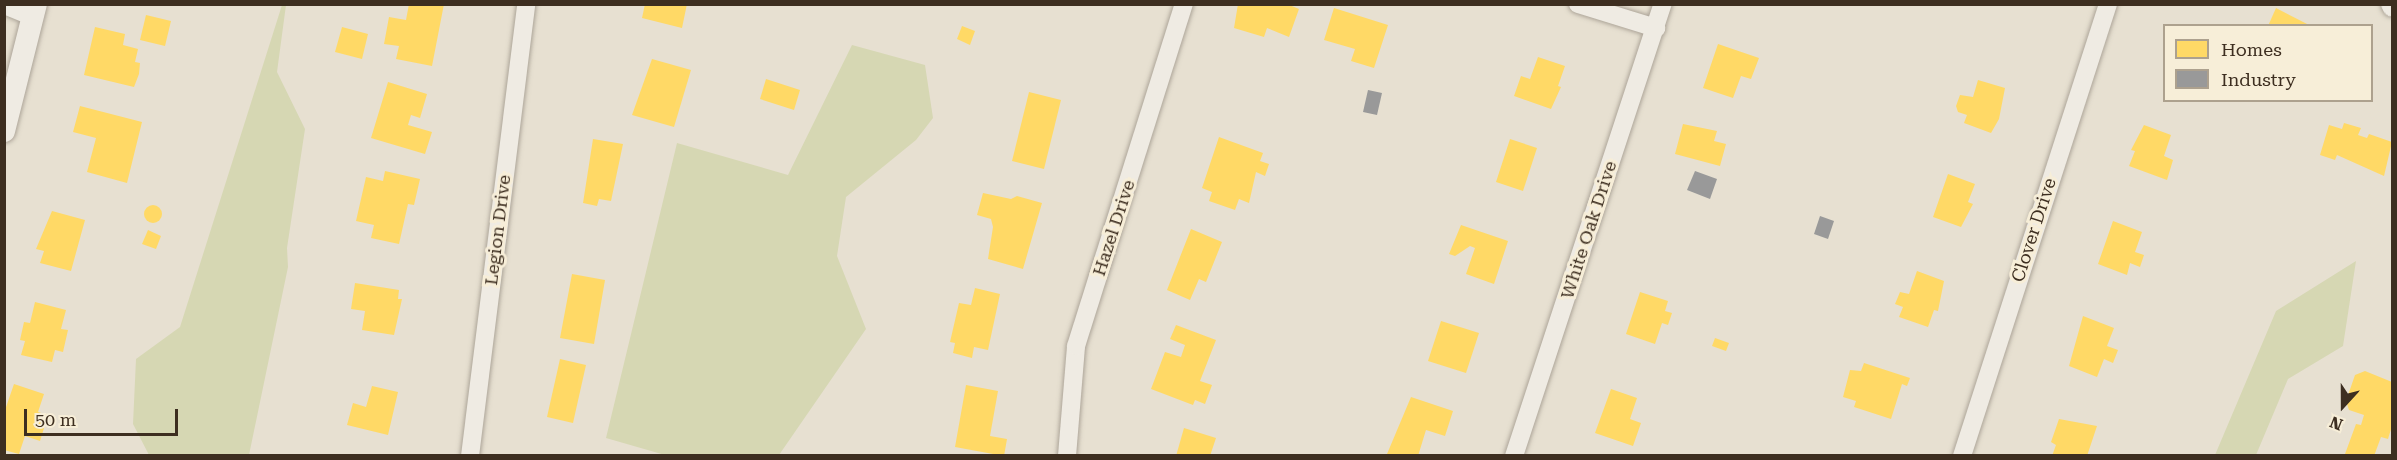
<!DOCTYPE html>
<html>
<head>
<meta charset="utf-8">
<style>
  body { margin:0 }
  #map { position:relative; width:2397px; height:460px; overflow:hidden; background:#e7e0d1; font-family:"Roboto Serif",serif }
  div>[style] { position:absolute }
  .green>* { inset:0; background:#d6d7b3 }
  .homes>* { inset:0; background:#ffd966 }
  .round { border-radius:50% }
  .industry>* { inset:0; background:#999 }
  .roads { filter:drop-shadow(0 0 2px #ada599) drop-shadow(0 0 2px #ada599) }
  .minor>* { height:18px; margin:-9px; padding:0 9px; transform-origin:9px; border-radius:9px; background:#efebe3 }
  .tertiary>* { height:22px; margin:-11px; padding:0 11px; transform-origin:11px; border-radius:11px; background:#efebe3 }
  span { translate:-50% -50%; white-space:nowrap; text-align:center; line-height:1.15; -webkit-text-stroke:6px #f7eed8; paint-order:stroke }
  .street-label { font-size:18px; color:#3d2e20 }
  .frame { position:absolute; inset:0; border:6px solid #3d2e20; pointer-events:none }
  .legend { position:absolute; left:2163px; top:24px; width:210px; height:78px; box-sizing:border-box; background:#f7eed8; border:2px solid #ada18e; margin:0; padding:8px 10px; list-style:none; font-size:18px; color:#3d2e20 }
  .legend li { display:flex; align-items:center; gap:12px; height:30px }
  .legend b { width:30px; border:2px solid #ada18e }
  .north { position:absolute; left:2313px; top:376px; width:60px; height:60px; -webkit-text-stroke:4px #f7eed8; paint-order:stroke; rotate:201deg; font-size:16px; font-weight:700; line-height:24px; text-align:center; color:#3d2e20 }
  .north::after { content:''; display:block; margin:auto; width:21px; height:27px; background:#3d2e20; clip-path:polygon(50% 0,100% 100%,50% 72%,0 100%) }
  .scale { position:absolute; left:24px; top:409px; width:154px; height:27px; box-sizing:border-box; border:3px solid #3d2e20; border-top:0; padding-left:8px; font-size:18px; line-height:21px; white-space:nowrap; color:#3d2e20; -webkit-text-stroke:4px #f7eed8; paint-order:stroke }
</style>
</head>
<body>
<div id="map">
  <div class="green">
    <i style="clip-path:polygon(282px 5px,286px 5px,277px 72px,305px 129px,287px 248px,288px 267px,249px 455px,149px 455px,133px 424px,136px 359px,180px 327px)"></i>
    <i style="clip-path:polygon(852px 45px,925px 65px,933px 118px,916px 140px,846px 197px,837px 256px,866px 329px,779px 455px,665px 455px,606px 438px,677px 143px,788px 175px)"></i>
    <i style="clip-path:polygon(2356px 261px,2343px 346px,2288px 379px,2256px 455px,2215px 455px,2276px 311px)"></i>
  </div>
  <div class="homes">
    <i style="clip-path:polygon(409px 4px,444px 4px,432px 66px,396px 59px,399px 46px,384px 44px,389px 17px,406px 20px)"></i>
    <i style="clip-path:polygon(645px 4px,687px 4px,682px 28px,642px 18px)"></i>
    <i style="clip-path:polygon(1238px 4px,1287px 4px,1299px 9px,1289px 37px,1267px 28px,1264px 37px,1234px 28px)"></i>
    <i style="clip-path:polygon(1334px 8px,1388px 25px,1374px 68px,1351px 61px,1355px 49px,1324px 40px)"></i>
    <i style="clip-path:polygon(2276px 8px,2311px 26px,2268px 26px)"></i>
    <i style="clip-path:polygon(146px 15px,171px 21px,165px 46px,140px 40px)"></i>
    <i style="clip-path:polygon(962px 26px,975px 31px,970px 45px,957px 39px)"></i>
    <i style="clip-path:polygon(95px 27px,125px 34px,123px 45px,138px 49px,135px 62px,140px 63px,139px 74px,134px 87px,84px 75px)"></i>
    <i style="clip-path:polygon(342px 27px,368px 34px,362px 59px,335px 52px)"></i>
    <i style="clip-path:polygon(1718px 44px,1759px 58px,1751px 79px,1741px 76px,1733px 98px,1703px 88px)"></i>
    <i style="clip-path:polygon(1538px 57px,1565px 66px,1558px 86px,1561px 87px,1551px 109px,1514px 96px,1521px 76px,1530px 79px)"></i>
    <i style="clip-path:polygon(652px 59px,691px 70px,674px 127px,632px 115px)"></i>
    <i style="clip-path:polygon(766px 79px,800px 90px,794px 110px,760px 99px)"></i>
    <i style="clip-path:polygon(1978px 80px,2005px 88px,1999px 119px,1991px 133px,1964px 123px,1967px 115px,1958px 112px,1956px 106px,1960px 95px,1973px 97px)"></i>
    <i style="clip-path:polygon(388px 82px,427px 94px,420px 118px,411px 115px,408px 125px,432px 132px,425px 154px,371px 138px)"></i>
    <i style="clip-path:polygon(1029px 92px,1061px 100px,1044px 169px,1012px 161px)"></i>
    <i style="clip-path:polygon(80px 106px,142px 122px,127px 183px,87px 172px,96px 138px,73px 132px)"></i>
    <i style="clip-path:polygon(2344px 123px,2361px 128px,2358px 135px,2367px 138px,2369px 134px,2392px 142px,2384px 176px,2337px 155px,2335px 160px,2320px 155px,2329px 125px,2342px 129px)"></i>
    <i style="clip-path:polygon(1683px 124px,1717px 131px,1714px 141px,1726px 144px,1720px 166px,1675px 154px)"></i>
    <i style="clip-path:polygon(2144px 125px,2171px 135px,2164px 156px,2173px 160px,2167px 180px,2129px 166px,2135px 151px,2131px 150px)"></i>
    <i style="clip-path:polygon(1219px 137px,1263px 153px,1260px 161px,1269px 164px,1265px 176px,1256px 172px,1249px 203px,1239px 199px,1235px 210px,1209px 201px,1212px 192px,1202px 188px)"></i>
    <i style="clip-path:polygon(593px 139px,623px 144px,611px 201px,599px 199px,597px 206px,583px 203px)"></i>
    <i style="clip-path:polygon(1510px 139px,1537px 148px,1523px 191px,1496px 182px)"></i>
    <i style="clip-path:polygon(385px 171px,420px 179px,414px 205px,408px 204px,399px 244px,371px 238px,374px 225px,356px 221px,366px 177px,383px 181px)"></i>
    <i style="clip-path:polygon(1948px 174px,1975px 184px,1968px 202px,1973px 204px,1961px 227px,1933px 217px)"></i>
    <i style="clip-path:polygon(983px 193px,1011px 199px,1017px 196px,1042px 203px,1023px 269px,988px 259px,993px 227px,991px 219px,977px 215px)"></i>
    <i class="round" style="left:144px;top:205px;width:18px;height:18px"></i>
    <i style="clip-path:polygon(52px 211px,85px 220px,71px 271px,40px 263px,44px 251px,36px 249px)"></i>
    <i style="clip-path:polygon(2113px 221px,2142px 232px,2135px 252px,2144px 255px,2140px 267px,2130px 263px,2127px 275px,2098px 264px)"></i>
    <i style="clip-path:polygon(1461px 225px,1508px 241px,1494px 284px,1466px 274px,1475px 248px,1470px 246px,1455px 256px,1449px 254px)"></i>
    <i style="clip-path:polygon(1191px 229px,1222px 242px,1206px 282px,1199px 279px,1190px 300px,1167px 290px)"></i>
    <i style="clip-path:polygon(148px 230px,161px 236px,156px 249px,142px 244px)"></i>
    <i style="clip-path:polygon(1917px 271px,1944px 281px,1938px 311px,1934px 310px,1928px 327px,1899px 317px,1903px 307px,1895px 304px,1900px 292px,1909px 294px)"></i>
    <i style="clip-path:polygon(572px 274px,605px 280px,594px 344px,560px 338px)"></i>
    <i style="clip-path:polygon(355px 283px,399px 290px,398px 299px,402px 299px,394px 335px,362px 330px,365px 311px,351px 309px)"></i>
    <i style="clip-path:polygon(975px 288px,1000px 294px,988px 350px,974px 347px,972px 358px,953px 353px,955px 343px,950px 342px,959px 303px,971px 305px)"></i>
    <i style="clip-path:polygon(1640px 292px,1668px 301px,1665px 311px,1672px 313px,1668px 325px,1662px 323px,1655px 344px,1626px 334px)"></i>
    <i style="clip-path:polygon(35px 302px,66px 310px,61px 329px,68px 330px,63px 352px,55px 350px,52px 362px,21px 355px,25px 341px,20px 340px,24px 322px,30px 323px)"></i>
    <i style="clip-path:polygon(2083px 316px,2114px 328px,2107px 346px,2118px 350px,2113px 363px,2104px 359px,2097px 377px,2069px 366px)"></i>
    <i style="clip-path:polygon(1441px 321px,1479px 333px,1466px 373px,1428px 361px)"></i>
    <i style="clip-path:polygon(1176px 325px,1216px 340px,1200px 381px,1212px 385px,1205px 404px,1195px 400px,1193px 405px,1151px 389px,1165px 352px,1181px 357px,1185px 345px,1170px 339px)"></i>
    <i style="clip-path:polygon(1715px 338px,1729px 343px,1726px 351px,1712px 346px)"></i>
    <i style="clip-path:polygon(560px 359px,586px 365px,573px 423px,547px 417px)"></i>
    <i style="clip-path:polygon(1864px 363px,1910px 378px,1907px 386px,1902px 384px,1891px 419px,1854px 407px,1856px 401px,1843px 397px,1850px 370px,1861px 371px)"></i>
    <i style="clip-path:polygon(2365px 371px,2392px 382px,2392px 426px,2388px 439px,2381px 437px,2374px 456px,2350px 456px,2345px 454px,2356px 424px,2361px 425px,2364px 415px,2349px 410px,2346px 401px,2355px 375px)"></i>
    <i style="clip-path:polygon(14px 384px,44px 394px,38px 412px,48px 415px,40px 441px,25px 436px,19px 454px,4px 450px,4px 413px)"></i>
    <i style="clip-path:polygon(966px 385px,998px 391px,990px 436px,1007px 439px,1004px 456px,955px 447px)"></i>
    <i style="clip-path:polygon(372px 386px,398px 392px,388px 435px,347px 425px,353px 403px,366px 407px)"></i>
    <i style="clip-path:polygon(1611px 389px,1637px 398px,1630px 419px,1641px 423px,1633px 446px,1595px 433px)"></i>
    <i style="clip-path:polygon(1411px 397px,1453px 411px,1445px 436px,1426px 430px,1418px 456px,1387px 454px)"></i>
    <i style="clip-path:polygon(2059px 419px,2097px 426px,2087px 456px,2052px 456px,2056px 445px,2051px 442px)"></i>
    <i style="clip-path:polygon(1184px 428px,1216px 438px,1210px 456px,1176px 456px)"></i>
  </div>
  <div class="industry">
    <i style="clip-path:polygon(1368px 90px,1382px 93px,1377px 115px,1363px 112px)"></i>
    <i style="clip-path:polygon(1695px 171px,1717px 179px,1710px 199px,1687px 190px)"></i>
    <i style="clip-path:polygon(1820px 216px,1834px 221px,1828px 239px,1814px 234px)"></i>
  </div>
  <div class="roads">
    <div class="minor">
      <i style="left:1578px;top:4px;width:82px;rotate:17.1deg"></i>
      <i style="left:2390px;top:4px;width:4px;rotate:63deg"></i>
      <i style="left:4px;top:5px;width:31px;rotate:22deg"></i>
      <i style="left:470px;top:456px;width:455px;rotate:-82.9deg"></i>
      <i style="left:1067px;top:456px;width:110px;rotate:-85.3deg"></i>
      <i style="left:1076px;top:346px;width:359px;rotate:-72.5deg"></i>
      <i style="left:1514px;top:456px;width:476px;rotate:-71.8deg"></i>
      <i style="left:1962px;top:456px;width:475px;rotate:-72.1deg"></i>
    </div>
    <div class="tertiary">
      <i style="left:4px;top:131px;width:131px;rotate:-75.9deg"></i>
    </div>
  </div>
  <div class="street-label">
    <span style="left:1114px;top:228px;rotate:-72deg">Hazel Drive</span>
    <span style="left:498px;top:230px;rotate:-83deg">Legion Drive</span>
    <span style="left:1589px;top:230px;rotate:-72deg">White Oak Drive</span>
    <span style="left:2034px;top:230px;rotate:-72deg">Clover Drive</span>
  </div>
  <div class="frame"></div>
  <ul class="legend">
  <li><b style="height:16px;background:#ffd966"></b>Homes</li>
  <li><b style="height:16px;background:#999"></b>Industry</li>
  </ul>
  <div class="north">N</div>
  <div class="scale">50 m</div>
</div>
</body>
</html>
